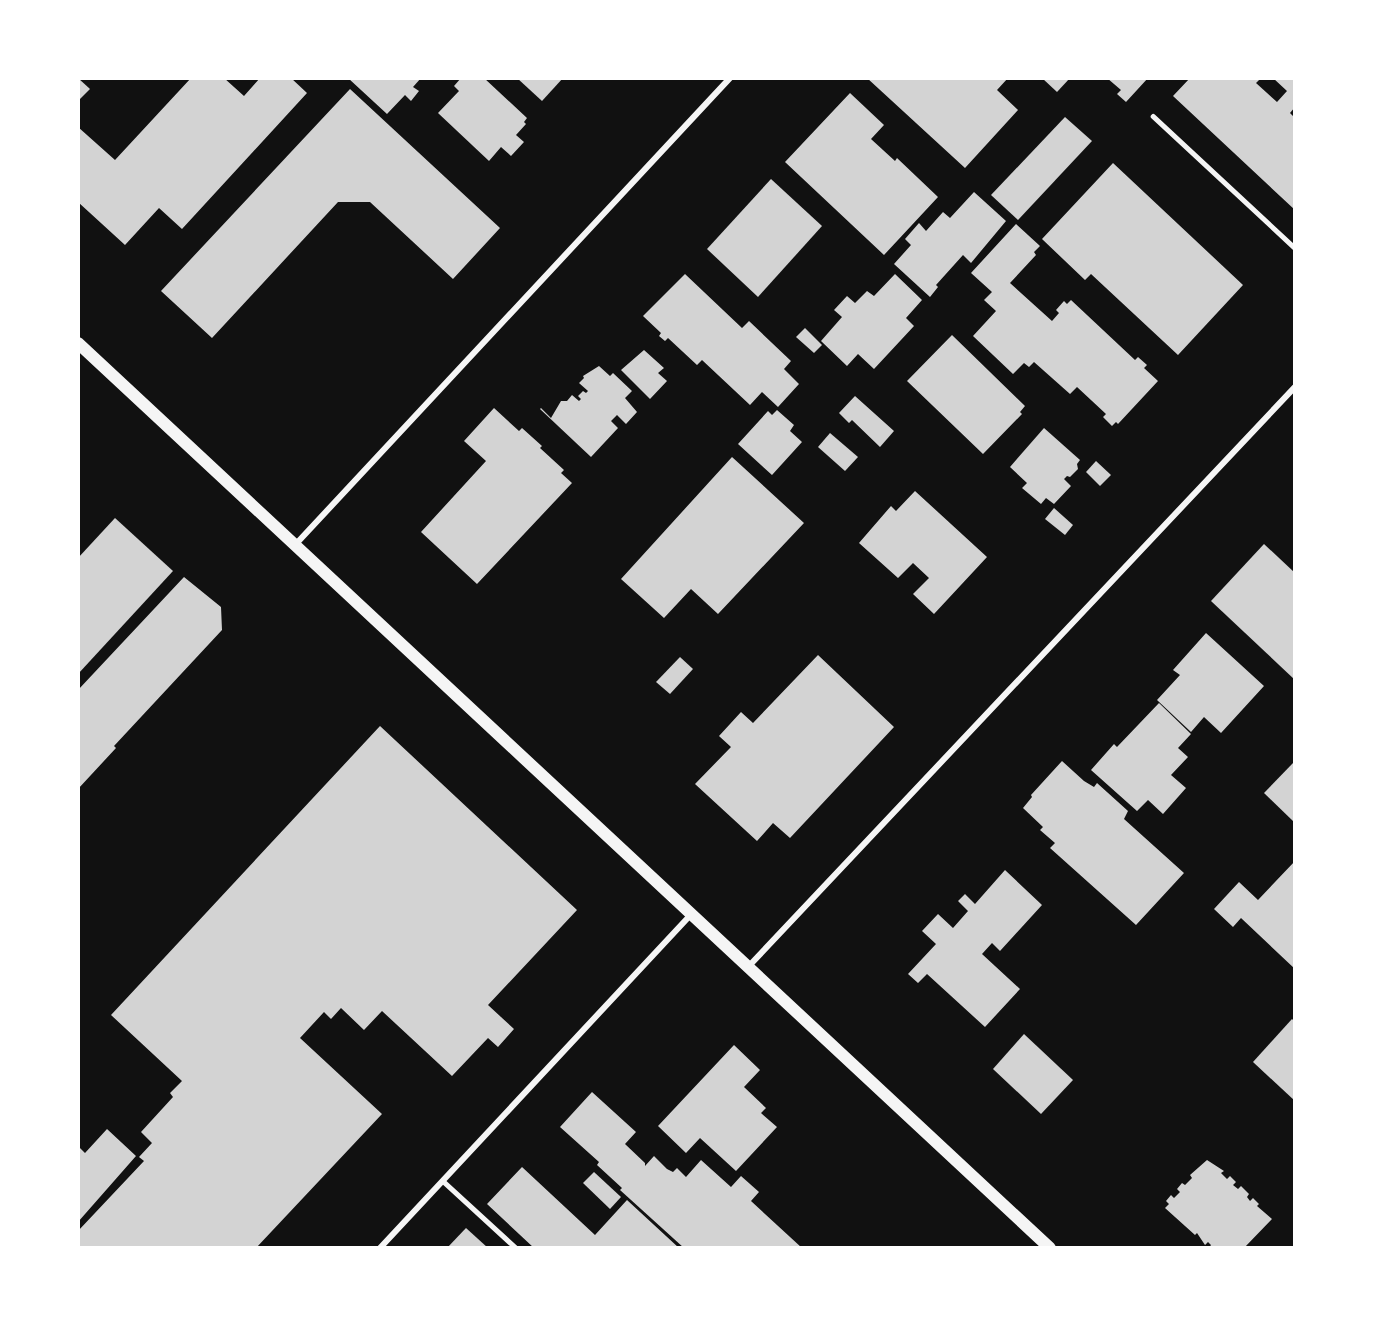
<!DOCTYPE html>
<html>
<head>
<meta charset="utf-8">
<style>
  body { margin:0 }
  #map { position:relative; width:1373px; height:1326px; overflow:hidden; background:#111; font-family:Arial,sans-serif }
  div>[style] { position:absolute }
  .building>* { inset:0; background:#d3d3d3 }
  .service>* { height:4.5px; margin:-2.25px; padding:0 2.25px; transform-origin:2.25px; border-radius:2.25px; background:#f5f5f5 }
  .minor>* { height:6px; margin:-3px; padding:0 3px; transform-origin:3px; border-radius:3px; background:#f5f5f5 }
  .secondary>* { height:12px; margin:-6px; padding:0 6px; transform-origin:6px; border-radius:6px; background:#f5f5f5 }
  span { translate:-50% -50%; white-space:nowrap; text-align:center; line-height:1.15; -webkit-text-stroke:6px #fff; paint-order:stroke }
  .frame { position:absolute; inset:0; border:80px solid #fff; pointer-events:none }
</style>
</head>
<body>
<div id="map">
  <div class="building">
    <i style="clip-path:polygon(78px 78px,90px 89px,78px 101px)"></i>
    <i style="clip-path:polygon(191px 78px,224px 78px,244px 96px,260px 78px,291px 78px,307px 93px,182px 229px,159px 208px,125px 245px,78px 202px,78px 127px,115px 160px)"></i>
    <i style="clip-path:polygon(348px 78px,421px 78px,413px 87px,419px 91px,411px 101px,405px 95px,387px 114px)"></i>
    <i style="clip-path:polygon(461px 78px,469px 80px,484px 78px,527px 118px,524px 122px,526px 124px,516px 135px,524px 142px,511px 156px,501px 147px,489px 161px,438px 113px,459px 91px,454px 86px)"></i>
    <i style="clip-path:polygon(517px 78px,563px 78px,542px 101px)"></i>
    <i style="clip-path:polygon(867px 78px,1008px 78px,997px 90px,1018px 110px,965px 168px)"></i>
    <i style="clip-path:polygon(1042px 78px,1070px 78px,1057px 92px)"></i>
    <i style="clip-path:polygon(1107px 78px,1148px 78px,1126px 102px,1117px 94px,1121px 90px)"></i>
    <i style="clip-path:polygon(1190px 78px,1261px 78px,1256px 83px,1277px 102px,1287px 91px,1273px 78px,1295px 78px,1295px 107px,1290px 113px,1295px 118px,1295px 210px,1173px 96px)"></i>
    <i style="clip-path:polygon(350px 89px,500px 228px,453px 279px,370px 202px,338px 202px,212px 338px,161px 291px)"></i>
    <i style="clip-path:polygon(850px 93px,884px 125px,871px 139px,895px 161px,897px 158px,938px 197px,884px 255px,785px 162px)"></i>
    <i style="clip-path:polygon(1065px 117px,1092px 141px,1018px 220px,991px 195px)"></i>
    <i style="clip-path:polygon(1113px 163px,1243px 285px,1178px 355px,1091px 274px,1085px 280px,1042px 239px)"></i>
    <i style="clip-path:polygon(771px 179px,822px 226px,758px 297px,707px 249px)"></i>
    <i style="clip-path:polygon(974px 192px,1006px 221px,971px 263px,963px 255px,936px 285px,938px 287px,930px 297px,894px 264px,911px 245px,905px 239px,919px 223px,926px 231px,943px 212px,950px 218px)"></i>
    <i style="clip-path:polygon(1016px 224px,1040px 246px,1034px 252px,1036px 255px,1010px 283px,1052px 321px,1059px 313px,1056px 310px,1064px 301px,1067px 304px,1071px 300px,1135px 360px,1138px 357px,1147px 365px,1144px 368px,1158px 381px,1118px 424px,1116px 422px,1112px 426px,1103px 417px,1106px 414px,1077px 387px,1070px 394px,1034px 362px,1029px 367px,1024px 363px,1013px 374px,973px 336px,996px 311px,984px 300px,992px 292px,971px 273px)"></i>
    <i style="clip-path:polygon(685px 274px,742px 328px,749px 321px,791px 361px,784px 369px,799px 384px,778px 407px,762px 392px,750px 405px,702px 360px,697px 365px,668px 338px,665px 341px,659px 336px,661px 333px,643px 316px)"></i>
    <i style="clip-path:polygon(895px 274px,922px 300px,906px 318px,914px 326px,874px 369px,858px 354px,847px 366px,821px 341px,842px 317px,834px 310px,847px 296px,855px 303px,867px 291px,874px 296px)"></i>
    <i style="clip-path:polygon(805px 328px,822px 345px,814px 353px,796px 337px)"></i>
    <i style="clip-path:polygon(952px 335px,1025px 406px,1020px 412px,1022px 414px,983px 454px,907px 381px)"></i>
    <i style="clip-path:polygon(644px 350px,664px 368px,658px 373px,667px 381px,650px 399px,621px 370px)"></i>
    <i style="clip-path:polygon(599px 366px,610px 376px,613px 373px,632px 391px,625px 398px,637px 412px,626px 424px,617px 415px,611px 421px,618px 428px,591px 457px,540px 409px,541px 408px,551px 418px,561px 401px,567px 401px,572px 395px,579px 401px,581px 399px,578px 396px,583px 391px,586px 393px,588px 391px,579px 383px,584px 378px,583px 376px)"></i>
    <i style="clip-path:polygon(855px 396px,894px 431px,880px 447px,852px 420px,849px 423px,839px 413px)"></i>
    <i style="clip-path:polygon(494px 408px,519px 431px,522px 428px,542px 446px,540px 448px,564px 470px,561px 473px,572px 483px,477px 584px,421px 532px,486px 461px,464px 441px)"></i>
    <i style="clip-path:polygon(777px 410px,794px 425px,790px 431px,802px 442px,772px 475px,738px 444px,768px 411px,772px 415px)"></i>
    <i style="clip-path:polygon(1044px 428px,1080px 460px,1077px 464px,1078px 469px,1070px 477px,1067px 476px,1064px 479px,1071px 486px,1054px 504px,1046px 498px,1041px 504px,1022px 488px,1027px 483px,1010px 467px)"></i>
    <i style="clip-path:polygon(830px 433px,858px 457px,845px 471px,818px 447px)"></i>
    <i style="clip-path:polygon(732px 457px,804px 523px,718px 614px,691px 589px,664px 618px,621px 579px)"></i>
    <i style="clip-path:polygon(1096px 461px,1111px 475px,1100px 486px,1086px 472px)"></i>
    <i style="clip-path:polygon(915px 491px,987px 557px,934px 614px,913px 594px,929px 578px,913px 563px,898px 578px,859px 543px,891px 506px,896px 511px)"></i>
    <i style="clip-path:polygon(1054px 508px,1073px 525px,1065px 535px,1045px 519px)"></i>
    <i style="clip-path:polygon(115px 518px,173px 571px,78px 674px,78px 558px)"></i>
    <i style="clip-path:polygon(1264px 544px,1295px 573px,1295px 680px,1211px 601px)"></i>
    <i style="clip-path:polygon(184px 577px,221px 607px,222px 630px,114px 746px,116px 748px,78px 789px,78px 690px)"></i>
    <i style="clip-path:polygon(1206px 633px,1264px 686px,1221px 733px,1204px 717px,1191px 732px,1157px 700px,1180px 675px,1173px 670px)"></i>
    <i style="clip-path:polygon(818px 655px,894px 727px,790px 838px,773px 823px,757px 841px,695px 784px,731px 747px,719px 736px,741px 712px,753px 723px)"></i>
    <i style="clip-path:polygon(680px 657px,693px 669px,670px 694px,656px 682px)"></i>
    <i style="clip-path:polygon(1159px 703px,1191px 734px,1178px 748px,1188px 757px,1171px 775px,1186px 788px,1163px 814px,1148px 800px,1137px 811px,1091px 770px,1114px 744px,1117px 747px)"></i>
    <i style="clip-path:polygon(380px 726px,577px 910px,488px 1005px,514px 1029px,498px 1047px,488px 1038px,452px 1076px,382px 1011px,364px 1030px,341px 1008px,331px 1019px,324px 1012px,300px 1038px,382px 1114px,256px 1248px,78px 1248px,78px 1231px,144px 1161px,139px 1157px,152px 1143px,141px 1132px,173px 1097px,170px 1093px,182px 1081px,111px 1015px)"></i>
    <i style="clip-path:polygon(1062px 761px,1084px 781px,1094px 787px,1097px 783px,1128px 811px,1124px 819px,1184px 873px,1136px 925px,1050px 848px,1055px 843px,1040px 830px,1043px 827px,1023px 808px,1032px 797px,1031px 795px)"></i>
    <i style="clip-path:polygon(1293px 763px,1295px 765px,1295px 823px,1264px 793px)"></i>
    <i style="clip-path:polygon(1295px 861px,1295px 969px,1241px 918px,1233px 927px,1214px 909px,1239px 882px,1258px 900px)"></i>
    <i style="clip-path:polygon(1005px 870px,1042px 905px,1000px 951px,992px 943px,982px 954px,1020px 989px,985px 1027px,927px 974px,918px 983px,908px 974px,936px 944px,922px 931px,938px 914px,953px 928px,968px 911px,958px 901px,965px 894px,975px 904px)"></i>
    <i style="clip-path:polygon(1292px 1019px,1295px 1022px,1295px 1101px,1253px 1062px)"></i>
    <i style="clip-path:polygon(1024px 1034px,1073px 1080px,1041px 1114px,993px 1069px)"></i>
    <i style="clip-path:polygon(734px 1045px,760px 1070px,744px 1087px,766px 1108px,761px 1113px,777px 1127px,736px 1171px,700px 1138px,686px 1153px,658px 1126px)"></i>
    <i style="clip-path:polygon(592px 1092px,636px 1132px,625px 1144px,645px 1163px,645px 1166px,654px 1156px,667px 1169px,673px 1172px,677px 1168px,686px 1177px,701px 1160px,731px 1187px,741px 1176px,759px 1192px,751px 1201px,802px 1248px,684px 1248px,620px 1190px,622px 1188px,597px 1165px,599px 1162px,560px 1127px)"></i>
    <i style="clip-path:polygon(107px 1129px,136px 1156px,78px 1222px,78px 1146px,85px 1153px)"></i>
    <i style="clip-path:polygon(1207px 1160px,1224px 1171px,1221px 1173px,1227px 1179px,1230px 1176px,1236px 1182px,1233px 1185px,1238px 1189px,1241px 1186px,1249px 1194px,1247px 1197px,1250px 1201px,1253px 1198px,1259px 1204px,1257px 1206px,1272px 1219px,1244px 1248px,1209px 1248px,1211px 1245px,1208px 1242px,1205px 1245px,1197px 1233px,1195px 1235px,1165px 1208px,1169px 1204px,1166px 1201px,1171px 1195px,1174px 1198px,1180px 1192px,1177px 1189px,1182px 1183px,1185px 1185px,1192px 1178px,1190px 1175px)"></i>
    <i style="clip-path:polygon(522px 1167px,595px 1235px,627px 1200px,679px 1248px,534px 1248px,487px 1204px)"></i>
    <i style="clip-path:polygon(594px 1172px,621px 1197px,610px 1209px,583px 1183px)"></i>
    <i style="clip-path:polygon(466px 1228px,488px 1248px,447px 1248px)"></i>
  </div>
  <div class="service">
    <i style="left:1153px;top:116px;width:194px;rotate:42.9deg"></i>
    <i style="left:443px;top:1181px;width:99px;rotate:42.5deg"></i>
  </div>
  <div class="minor">
    <i style="left:295px;top:545px;width:638px;rotate:-47.03deg"></i>
    <i style="left:748px;top:967px;width:797px;rotate:-46.68deg"></i>
    <i style="left:380px;top:1248px;width:456px;rotate:-47deg"></i>
  </div>
  <div class="secondary">
    <i style="left:78px;top:343px;width:1328px;rotate:42.96deg"></i>
  </div>
  <div class="frame"></div>
</div>
</body>
</html>
